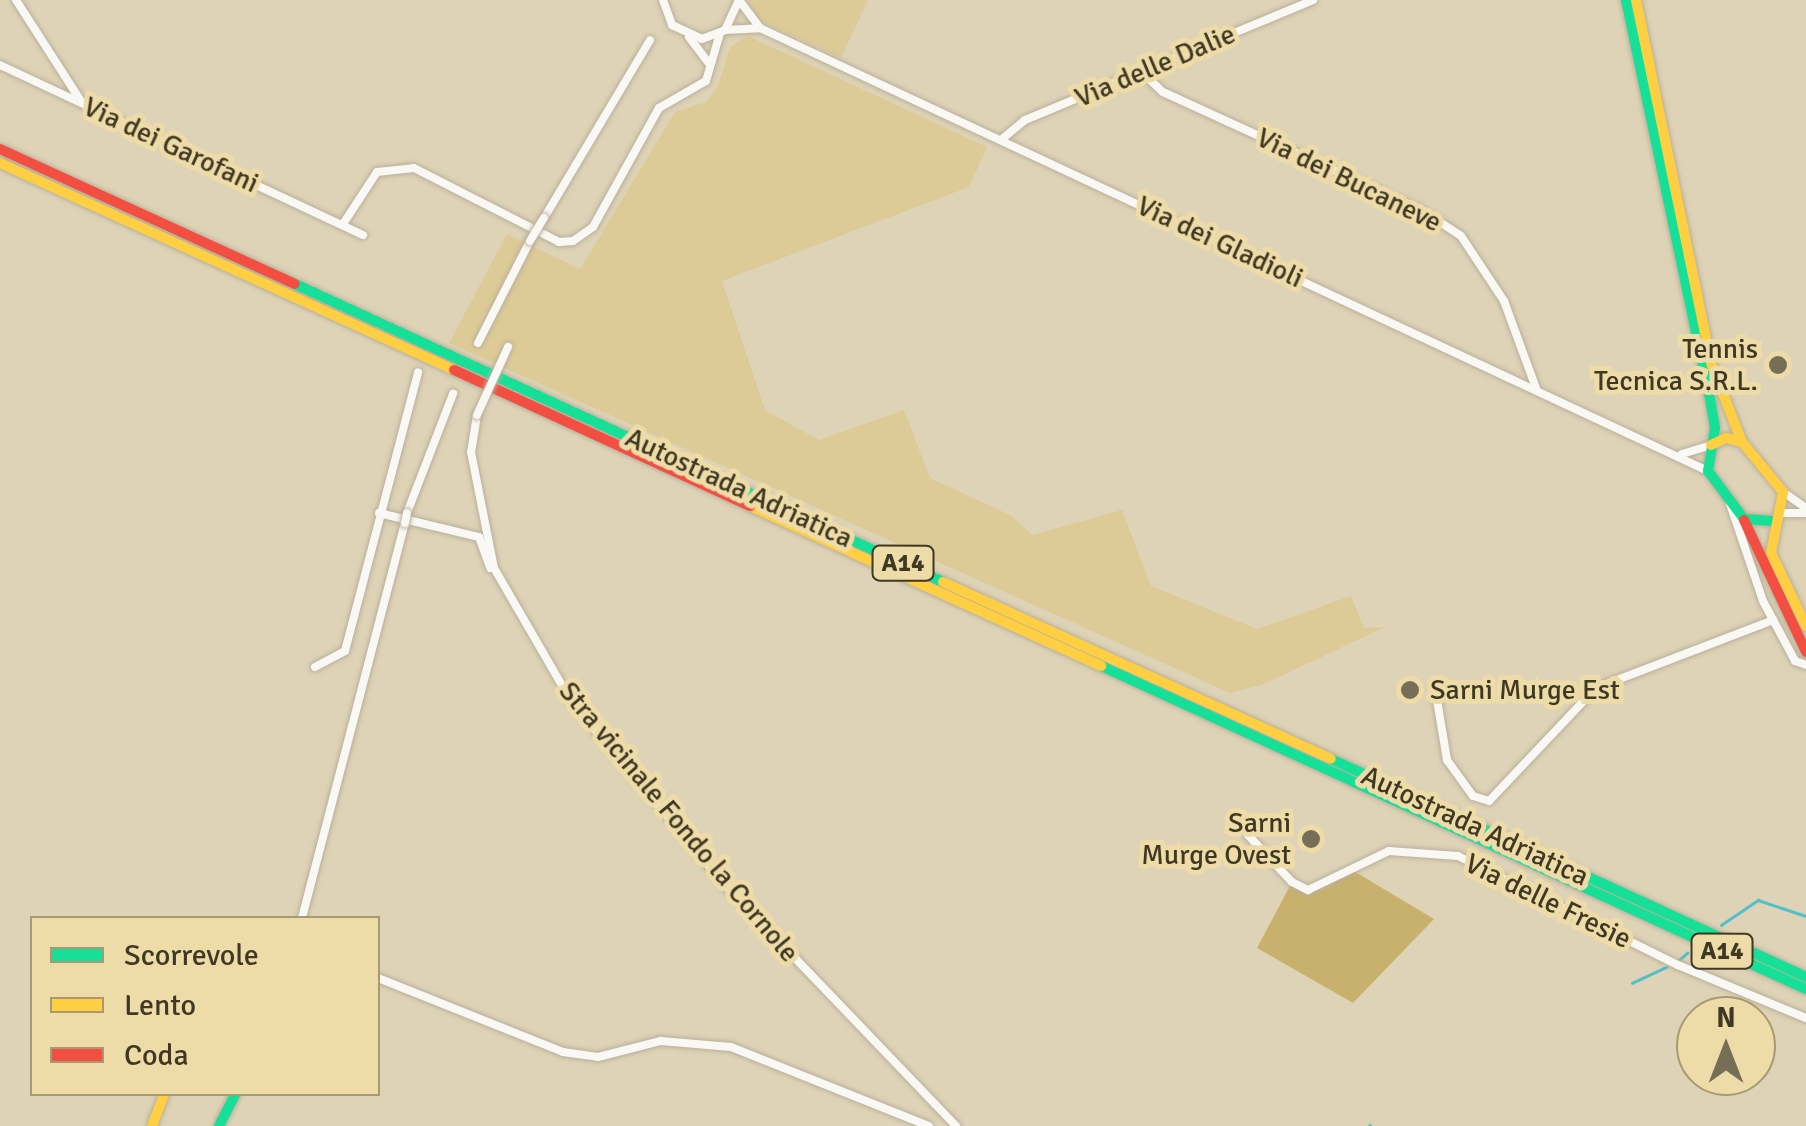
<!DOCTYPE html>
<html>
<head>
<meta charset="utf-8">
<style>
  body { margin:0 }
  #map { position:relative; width:1806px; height:1126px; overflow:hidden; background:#ded3b7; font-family:Signika,sans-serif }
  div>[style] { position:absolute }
  .green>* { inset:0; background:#ddcb97 }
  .forest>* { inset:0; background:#c7b16d }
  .stream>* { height:2.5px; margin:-1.25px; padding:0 1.25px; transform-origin:1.25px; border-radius:1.25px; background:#53bfc7 }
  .roads { filter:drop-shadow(0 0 2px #b9b09a) drop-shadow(0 0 2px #b9b09a) }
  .street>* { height:8px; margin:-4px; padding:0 4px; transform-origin:4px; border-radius:4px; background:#faf8f4 }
  .fast>* { height:10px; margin:-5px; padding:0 5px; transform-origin:5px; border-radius:5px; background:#16e098 }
  .slow>* { height:10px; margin:-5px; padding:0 5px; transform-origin:5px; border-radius:5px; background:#ffcf43 }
  .jam>* { height:10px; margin:-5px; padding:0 5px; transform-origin:5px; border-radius:5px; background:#f24e42 }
  .bridges { filter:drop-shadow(0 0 2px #b9b09a) drop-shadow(0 0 2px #b9b09a) }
  .street-bridge>* { height:8px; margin:-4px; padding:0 4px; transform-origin:4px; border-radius:4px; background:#faf8f4 }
  .dots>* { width:28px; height:28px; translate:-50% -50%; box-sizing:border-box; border:5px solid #eddba8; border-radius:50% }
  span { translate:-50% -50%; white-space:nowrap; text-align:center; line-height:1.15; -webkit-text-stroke:10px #eddba8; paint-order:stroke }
  .shield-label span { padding:2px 8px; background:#eddba8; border:2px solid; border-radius:8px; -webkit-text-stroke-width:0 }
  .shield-label { font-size:25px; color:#3f3823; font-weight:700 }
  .street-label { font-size:28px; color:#3f3823 }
  .poi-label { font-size:28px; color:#3f3823 }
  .right { translate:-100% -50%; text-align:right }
  .left { translate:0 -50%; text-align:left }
  .legend { position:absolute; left:30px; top:916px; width:350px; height:180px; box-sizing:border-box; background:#eddba8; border:2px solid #a79a73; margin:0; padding:12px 18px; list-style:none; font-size:30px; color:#3f3823 }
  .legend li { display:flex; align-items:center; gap:20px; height:50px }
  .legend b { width:50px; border:2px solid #a79a73 }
  .north { position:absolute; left:1676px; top:996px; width:100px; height:100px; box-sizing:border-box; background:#eddba8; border:2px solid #a79a73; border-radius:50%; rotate:0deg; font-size:28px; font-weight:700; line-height:40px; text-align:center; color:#3f3823 }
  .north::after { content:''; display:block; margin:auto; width:35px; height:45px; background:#776e57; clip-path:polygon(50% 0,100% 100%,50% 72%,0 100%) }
</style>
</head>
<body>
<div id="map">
  <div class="green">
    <i style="clip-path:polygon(748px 0,868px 0,841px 58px,759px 20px)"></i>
    <i style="clip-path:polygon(748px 36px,987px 147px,969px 187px,722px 281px,765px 410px,819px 440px,904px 410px,930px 478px,1012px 516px,1032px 535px,1122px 510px,1151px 586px,1257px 629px,1351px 596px,1364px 628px,1385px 627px,1262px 685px,1230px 693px,449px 343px,507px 234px,580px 269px,675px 112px,706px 102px,718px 86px,730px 47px)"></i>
  </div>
  <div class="forest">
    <i style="clip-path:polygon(1352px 870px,1434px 919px,1353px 1003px,1257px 948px,1292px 882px,1308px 890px)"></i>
  </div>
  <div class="stream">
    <i style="left:1721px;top:925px;width:45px;rotate:-34deg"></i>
    <i style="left:1758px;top:900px;width:51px;rotate:18.4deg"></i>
    <i style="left:1679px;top:960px;width:11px;rotate:-41deg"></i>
    <i style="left:1632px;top:983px;width:38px;rotate:-25deg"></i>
    <i style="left:1369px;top:1126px;width:1px;rotate:-45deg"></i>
  </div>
  <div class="roads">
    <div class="street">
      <i style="left:16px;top:0;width:122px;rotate:57.3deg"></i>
      <i style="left:663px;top:0;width:27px;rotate:70deg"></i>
      <i style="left:672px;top:25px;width:33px;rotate:25deg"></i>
      <i style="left:702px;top:39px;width:25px;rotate:-21deg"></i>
      <i style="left:725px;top:30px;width:33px;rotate:-65deg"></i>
      <i style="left:739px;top:0;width:35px;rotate:53deg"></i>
      <i style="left:725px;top:30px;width:35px;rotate:-3deg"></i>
      <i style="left:760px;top:28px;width:1046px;rotate:25.05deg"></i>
      <i style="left:689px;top:37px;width:34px;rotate:53deg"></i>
      <i style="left:0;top:65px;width:401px;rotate:25.1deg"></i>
      <i style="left:1141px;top:71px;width:30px;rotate:44deg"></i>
      <i style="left:1163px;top:92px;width:286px;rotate:24.6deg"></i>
      <i style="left:1423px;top:211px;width:45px;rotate:33.3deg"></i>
      <i style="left:1461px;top:236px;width:78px;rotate:56.5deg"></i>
      <i style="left:1504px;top:301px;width:93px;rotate:69.8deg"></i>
      <i style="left:1001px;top:140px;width:31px;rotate:-40deg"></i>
      <i style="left:1025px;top:120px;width:312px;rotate:-22.6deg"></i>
      <i style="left:544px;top:218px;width:207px;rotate:-59.2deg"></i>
      <i style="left:343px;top:224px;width:62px;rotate:-56.8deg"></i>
      <i style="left:377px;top:172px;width:37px;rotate:-6deg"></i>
      <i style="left:414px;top:168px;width:163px;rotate:27deg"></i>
      <i style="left:559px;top:242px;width:14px;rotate:-4deg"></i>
      <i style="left:573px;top:241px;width:24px;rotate:-35deg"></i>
      <i style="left:593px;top:227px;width:136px;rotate:-61deg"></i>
      <i style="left:659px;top:108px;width:54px;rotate:-29.9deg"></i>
      <i style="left:706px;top:81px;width:50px;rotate:-73.7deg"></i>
      <i style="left:478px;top:343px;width:114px;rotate:-63deg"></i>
      <i style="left:477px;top:415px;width:37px;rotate:99deg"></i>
      <i style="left:471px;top:452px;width:118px;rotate:78.8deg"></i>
      <i style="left:494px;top:568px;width:154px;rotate:59.9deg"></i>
      <i style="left:571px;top:701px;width:240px;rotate:50.1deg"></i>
      <i style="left:725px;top:885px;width:334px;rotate:46.2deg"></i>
      <i style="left:1682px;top:454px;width:30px;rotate:-17deg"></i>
      <i style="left:1783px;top:492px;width:28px;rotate:35deg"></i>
      <i style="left:1730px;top:504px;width:102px;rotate:71.2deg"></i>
      <i style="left:1763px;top:601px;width:68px;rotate:61.9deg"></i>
      <i style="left:1795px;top:661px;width:12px;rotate:20deg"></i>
      <i style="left:379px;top:513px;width:103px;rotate:13.5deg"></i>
      <i style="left:479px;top:537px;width:33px;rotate:70deg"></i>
      <i style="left:407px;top:513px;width:128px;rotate:-68.9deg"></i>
      <i style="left:1783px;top:513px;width:23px"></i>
      <i style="left:315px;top:667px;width:34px;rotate:-28deg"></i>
      <i style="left:345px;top:651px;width:288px;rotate:-75.3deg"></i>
      <i style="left:1435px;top:688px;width:73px;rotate:80.5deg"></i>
      <i style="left:1447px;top:760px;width:44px;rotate:54.2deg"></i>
      <i style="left:1473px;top:796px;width:17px;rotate:17deg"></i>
      <i style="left:1489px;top:801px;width:156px;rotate:-46.6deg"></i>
      <i style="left:1596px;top:688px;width:190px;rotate:-21deg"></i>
      <i style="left:1248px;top:835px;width:64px;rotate:46.9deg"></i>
      <i style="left:1292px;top:882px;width:18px;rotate:27deg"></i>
      <i style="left:1308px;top:890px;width:90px;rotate:-25.7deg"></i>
      <i style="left:1389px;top:851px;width:69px;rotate:4.1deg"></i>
      <i style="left:1458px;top:856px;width:246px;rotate:26.4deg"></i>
      <i style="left:1678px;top:965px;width:139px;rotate:22.5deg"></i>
      <i style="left:302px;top:918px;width:408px;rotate:-75.4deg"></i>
      <i style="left:378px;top:978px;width:199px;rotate:21.8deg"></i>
      <i style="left:563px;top:1052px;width:35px;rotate:8deg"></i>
      <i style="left:598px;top:1057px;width:65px;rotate:-14.3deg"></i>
      <i style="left:661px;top:1041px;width:70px;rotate:4.9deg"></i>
      <i style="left:731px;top:1047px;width:213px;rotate:21.8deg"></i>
    </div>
    <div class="fast">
      <i style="left:1626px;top:0;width:414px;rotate:78.1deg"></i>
      <i style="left:1711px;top:405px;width:23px;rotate:80deg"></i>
      <i style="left:1715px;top:428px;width:44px;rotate:99.2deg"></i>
      <i style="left:1708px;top:471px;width:60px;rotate:53.1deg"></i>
      <i style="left:1744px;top:519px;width:29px;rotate:4deg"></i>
      <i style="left:295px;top:284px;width:713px;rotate:24.7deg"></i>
      <i style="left:1101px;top:666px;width:775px;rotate:24.62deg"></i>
      <i style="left:1331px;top:759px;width:523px;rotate:24.65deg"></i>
      <i style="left:219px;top:1126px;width:36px;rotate:-63deg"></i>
    </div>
    <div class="slow">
      <i style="left:1636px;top:0;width:371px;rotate:78.3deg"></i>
      <i style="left:1711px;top:363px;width:85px;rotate:68.6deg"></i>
      <i style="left:1742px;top:442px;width:65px;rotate:50.6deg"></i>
      <i style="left:1783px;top:492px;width:62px;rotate:101.1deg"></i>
      <i style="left:1771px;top:553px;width:81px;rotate:64.4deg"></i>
      <i style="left:0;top:163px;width:499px;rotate:24.5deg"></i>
      <i style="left:1711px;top:445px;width:17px;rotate:-25deg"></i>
      <i style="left:1726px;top:438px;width:16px;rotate:14deg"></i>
      <i style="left:750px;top:506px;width:386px;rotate:24.5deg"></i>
      <i style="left:943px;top:582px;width:426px;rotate:24.5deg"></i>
      <i style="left:152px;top:1126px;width:34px;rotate:-69deg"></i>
    </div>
    <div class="jam">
      <i style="left:0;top:149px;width:324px;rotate:24.6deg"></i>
      <i style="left:454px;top:370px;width:326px;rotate:24.7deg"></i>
      <i style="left:1744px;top:520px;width:146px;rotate:64.8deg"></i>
    </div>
  </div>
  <div class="bridges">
    <div class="street-bridge">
      <i style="left:530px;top:241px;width:27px;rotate:-59deg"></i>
      <i style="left:477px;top:415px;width:75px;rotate:-65.5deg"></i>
      <i style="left:405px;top:523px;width:10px;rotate:-79deg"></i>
    </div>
  </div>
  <div class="dots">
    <i style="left:1778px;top:365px;background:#776e57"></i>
    <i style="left:1410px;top:690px;background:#776e57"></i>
    <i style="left:1311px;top:839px;background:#776e57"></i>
  </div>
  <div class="shield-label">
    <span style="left:903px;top:563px">A14</span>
    <span style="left:1722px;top:951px">A14</span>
  </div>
  <div class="street-label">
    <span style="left:1155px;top:66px;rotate:-23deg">Via delle Dalie</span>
    <span style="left:171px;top:145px;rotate:25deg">Via dei Garofani</span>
    <span style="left:1349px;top:180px;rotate:26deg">Via dei Bucaneve</span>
    <span style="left:1220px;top:242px;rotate:25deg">Via dei Gladioli</span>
    <span style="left:739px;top:488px;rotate:25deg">Autostrada Adriatica</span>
    <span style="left:679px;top:822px;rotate:50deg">Stra vicinale Fondo la Cornole</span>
    <span style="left:1475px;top:826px;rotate:25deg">Autostrada Adriatica</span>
    <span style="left:1548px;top:901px;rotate:26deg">Via delle Fresie</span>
  </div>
  <div class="poi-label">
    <span class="right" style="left:1758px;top:365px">Tennis<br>Tecnica S.R.L.</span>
    <span class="left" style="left:1430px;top:690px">Sarni Murge Est</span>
    <span class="right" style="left:1291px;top:839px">Sarni<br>Murge Ovest</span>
  </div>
  <ul class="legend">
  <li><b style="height:12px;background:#16e098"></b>Scorrevole</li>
  <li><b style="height:12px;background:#ffcf43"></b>Lento</li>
  <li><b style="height:12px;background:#f24e42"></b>Coda</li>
  </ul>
  <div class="north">N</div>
</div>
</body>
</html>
